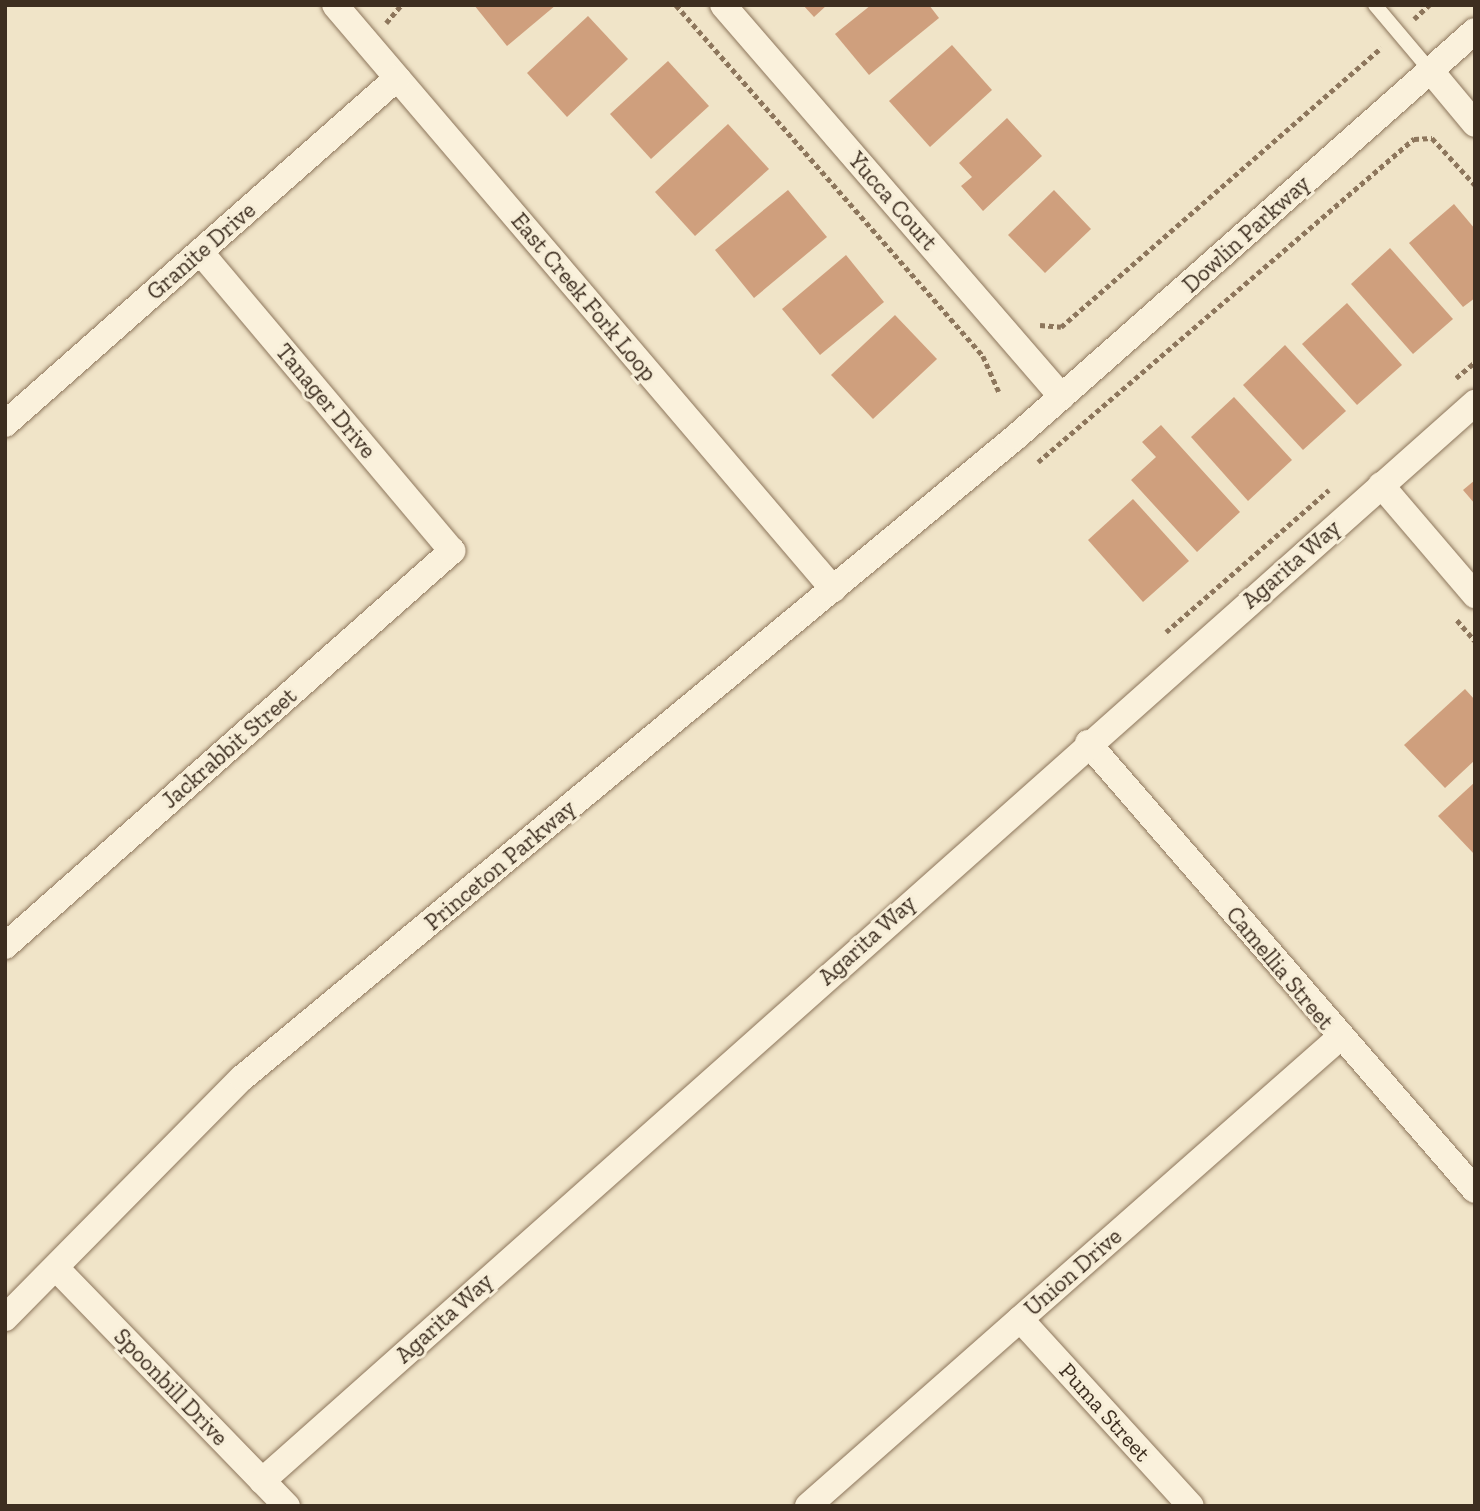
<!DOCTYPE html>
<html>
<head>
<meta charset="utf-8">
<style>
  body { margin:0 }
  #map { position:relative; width:1480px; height:1511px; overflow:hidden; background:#f0e4c8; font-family:"Zilla Slab",serif }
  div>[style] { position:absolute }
  .building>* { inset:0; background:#cf9f7d }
  .path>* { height:4.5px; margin-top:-2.25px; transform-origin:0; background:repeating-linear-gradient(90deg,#8d765c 0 5px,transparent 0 8.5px) }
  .roads { filter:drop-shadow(0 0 2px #8d765c) drop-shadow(0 0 2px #8d765c) }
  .service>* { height:14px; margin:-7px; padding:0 7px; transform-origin:7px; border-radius:7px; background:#faf1dc }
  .minor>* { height:26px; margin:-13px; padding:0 13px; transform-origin:13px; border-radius:13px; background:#faf1dc }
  span { translate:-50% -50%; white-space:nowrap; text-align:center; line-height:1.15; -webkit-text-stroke:6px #f7eed8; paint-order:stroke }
  .street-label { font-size:23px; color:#3d2e20 }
  .frame { position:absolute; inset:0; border:7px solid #3d2e20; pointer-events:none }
</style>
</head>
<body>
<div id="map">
  <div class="building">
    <i style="clip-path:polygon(474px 5px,556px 5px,507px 46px)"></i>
    <i style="clip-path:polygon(803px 5px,827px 5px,814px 17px)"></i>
    <i style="clip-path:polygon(871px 5px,929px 5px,939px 18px,869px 75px,835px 34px)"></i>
    <i style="clip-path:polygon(588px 16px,628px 59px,567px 117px,527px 73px)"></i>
    <i style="clip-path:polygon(952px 45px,992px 90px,930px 147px,889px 101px)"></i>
    <i style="clip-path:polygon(668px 61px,709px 106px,651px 159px,610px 114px)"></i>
    <i style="clip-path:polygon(1007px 118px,1042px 156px,983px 211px,961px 186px,972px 177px,959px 163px)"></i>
    <i style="clip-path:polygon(728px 124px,769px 169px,695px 236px,655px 192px)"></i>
    <i style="clip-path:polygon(788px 190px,827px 237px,754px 298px,715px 250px)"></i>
    <i style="clip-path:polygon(1054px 190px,1091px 229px,1045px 273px,1008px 235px)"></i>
    <i style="clip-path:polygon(1454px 204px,1475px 229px,1475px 298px,1463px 307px,1409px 243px)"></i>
    <i style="clip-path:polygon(1390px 248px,1453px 319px,1413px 354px,1351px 284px)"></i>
    <i style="clip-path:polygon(846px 255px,884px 302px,820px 355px,782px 309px)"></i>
    <i style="clip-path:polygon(1347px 303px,1402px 365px,1357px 405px,1302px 344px)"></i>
    <i style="clip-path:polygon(895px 315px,937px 359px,873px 419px,831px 375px)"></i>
    <i style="clip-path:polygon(1285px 345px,1346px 411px,1303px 450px,1243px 385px)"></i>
    <i style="clip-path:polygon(1234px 397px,1292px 460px,1248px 501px,1191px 437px)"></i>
    <i style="clip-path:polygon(1161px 425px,1240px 512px,1197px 552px,1131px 480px,1156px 457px,1142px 442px)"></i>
    <i style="clip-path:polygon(1475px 480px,1475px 504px,1463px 490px)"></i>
    <i style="clip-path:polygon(1133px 499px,1189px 561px,1143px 602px,1088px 540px)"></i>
    <i style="clip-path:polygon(1465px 689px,1475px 700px,1475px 760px,1445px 788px,1404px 745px)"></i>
    <i style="clip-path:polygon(1475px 782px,1475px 855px,1438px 816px)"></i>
  </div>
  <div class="path">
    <i style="left:676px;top:5px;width:466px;rotate:48.8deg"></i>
    <i style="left:983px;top:356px;width:39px;rotate:66deg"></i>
    <i style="left:1414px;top:19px;width:21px;rotate:-43deg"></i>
    <i style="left:386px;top:23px;width:23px;rotate:-50deg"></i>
    <i style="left:1040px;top:325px;width:21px;rotate:5deg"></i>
    <i style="left:1061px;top:327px;width:425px;rotate:-41.1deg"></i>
    <i style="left:1456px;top:378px;width:25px;rotate:-40deg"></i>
    <i style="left:1038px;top:462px;width:496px;rotate:-40.7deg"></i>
    <i style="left:1414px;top:139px;width:18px;rotate:-3deg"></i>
    <i style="left:1432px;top:138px;width:64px;rotate:47.5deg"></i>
    <i style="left:1457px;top:620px;width:28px;rotate:49deg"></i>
    <i style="left:1166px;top:632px;width:216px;rotate:-41.1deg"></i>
  </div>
  <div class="roads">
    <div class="service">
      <i style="left:1375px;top:5px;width:85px;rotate:49.8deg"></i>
    </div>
    <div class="minor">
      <i style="left:335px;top:5px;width:768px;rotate:49.54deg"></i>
      <i style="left:723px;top:5px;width:518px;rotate:49.15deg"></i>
      <i style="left:1430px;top:70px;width:70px;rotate:50.2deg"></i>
      <i style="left:5px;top:424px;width:523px;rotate:-41.43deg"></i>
      <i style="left:1381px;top:485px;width:145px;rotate:49.5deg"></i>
      <i style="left:1088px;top:743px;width:591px;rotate:49.11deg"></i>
      <i style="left:5px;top:946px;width:597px;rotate:-41.47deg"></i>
      <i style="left:452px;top:551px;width:391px;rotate:-130.1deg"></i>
      <i style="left:56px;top:1268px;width:332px;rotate:45.9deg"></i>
      <i style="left:5px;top:1318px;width:337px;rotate:-45.4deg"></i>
      <i style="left:242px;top:1078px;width:1006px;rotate:-39.64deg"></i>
      <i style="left:1017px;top:436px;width:611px;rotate:-41.49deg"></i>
      <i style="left:1020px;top:1319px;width:253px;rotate:47.6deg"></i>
      <i style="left:262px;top:1481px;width:1623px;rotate:-41.63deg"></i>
      <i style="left:808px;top:1506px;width:708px;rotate:-41.39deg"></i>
    </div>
  </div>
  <div class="street-label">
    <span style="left:893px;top:201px;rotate:49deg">Yucca Court</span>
    <span style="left:1246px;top:234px;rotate:-42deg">Dowlin Parkway</span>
    <span style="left:201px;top:251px;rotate:-41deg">Granite Drive</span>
    <span style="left:584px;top:297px;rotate:50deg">East Creek Fork Loop</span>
    <span style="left:326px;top:401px;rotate:50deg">Tanager Drive</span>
    <span style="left:1291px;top:564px;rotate:-41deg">Agarita Way</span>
    <span style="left:229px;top:748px;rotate:-41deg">Jackrabbit Street</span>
    <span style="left:500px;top:865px;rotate:-40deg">Princeton Parkway</span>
    <span style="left:867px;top:940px;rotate:-42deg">Agarita Way</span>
    <span style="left:1280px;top:968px;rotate:50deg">Camellia Street</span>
    <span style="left:1073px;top:1272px;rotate:-41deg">Union Drive</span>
    <span style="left:444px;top:1318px;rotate:-42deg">Agarita Way</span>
    <span style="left:171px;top:1387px;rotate:46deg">Spoonbill Drive</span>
    <span style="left:1105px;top:1412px;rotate:48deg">Puma Street</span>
  </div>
  <div class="frame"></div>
</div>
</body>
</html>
